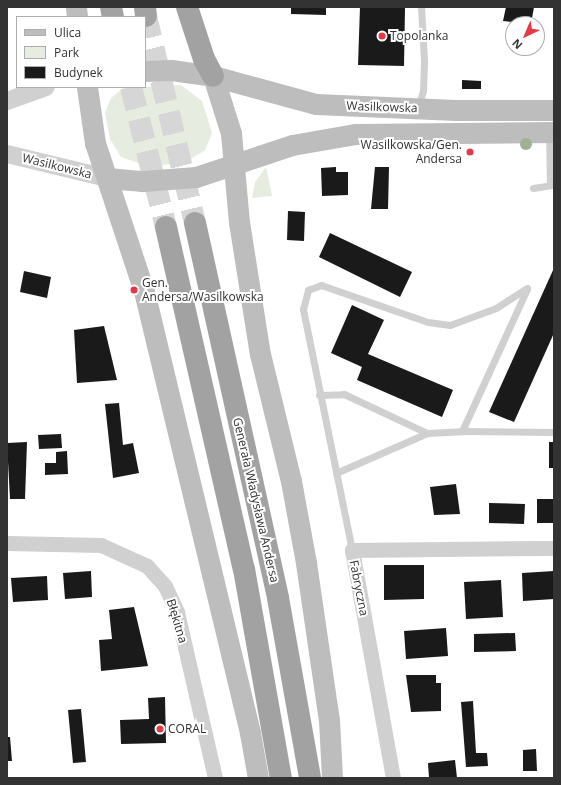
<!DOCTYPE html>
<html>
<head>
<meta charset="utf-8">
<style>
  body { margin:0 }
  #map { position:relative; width:561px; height:785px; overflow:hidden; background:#fff; font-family:"Open Sans",sans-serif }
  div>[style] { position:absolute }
  .green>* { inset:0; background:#e6ecdf }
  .building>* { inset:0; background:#1a1a1a }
  .trunk-tunnel>* { height:22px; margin-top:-11px; transform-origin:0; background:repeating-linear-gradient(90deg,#d6d6d6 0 22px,transparent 0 33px) }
  .service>* { height:7px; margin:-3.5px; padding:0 3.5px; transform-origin:3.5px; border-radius:3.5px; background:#d0d0d0 }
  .minor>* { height:15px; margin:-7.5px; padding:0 7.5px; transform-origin:7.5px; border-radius:7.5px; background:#d0d0d0 }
  .tertiary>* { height:18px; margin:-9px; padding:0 9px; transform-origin:9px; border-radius:9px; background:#d0d0d0 }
  .secondary>* { height:21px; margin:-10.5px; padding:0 10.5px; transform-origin:10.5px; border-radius:10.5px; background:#bdbdbd }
  .trunk>* { height:22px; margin:-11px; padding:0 11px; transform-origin:11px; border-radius:11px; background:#a2a2a2 }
  .trees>* { width:12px; height:12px; margin:-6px; border-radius:50%; background:#a2b095 }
  .dots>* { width:11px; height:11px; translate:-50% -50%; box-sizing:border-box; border:2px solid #fff; border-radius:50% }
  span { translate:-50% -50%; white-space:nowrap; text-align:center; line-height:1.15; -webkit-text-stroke:4px #fff; paint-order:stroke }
  .poi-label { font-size:12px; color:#333 }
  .left { translate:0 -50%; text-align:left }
  .right { translate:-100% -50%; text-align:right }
  .street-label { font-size:12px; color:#333 }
  .frame { position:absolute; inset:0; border:8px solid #333; pointer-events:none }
  .legend { position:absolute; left:16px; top:16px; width:130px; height:72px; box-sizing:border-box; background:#fff; border:1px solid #adadad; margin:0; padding:5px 7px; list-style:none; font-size:12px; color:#333 }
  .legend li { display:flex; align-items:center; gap:8px; height:20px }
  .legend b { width:20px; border:1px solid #adadad }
  .north { position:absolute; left:505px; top:16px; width:40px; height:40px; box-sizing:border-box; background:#fff; border:1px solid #adadad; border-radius:50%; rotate:224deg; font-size:11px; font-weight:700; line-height:16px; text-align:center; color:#333 }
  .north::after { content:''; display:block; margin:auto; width:14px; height:18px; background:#e63946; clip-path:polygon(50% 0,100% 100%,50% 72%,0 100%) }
</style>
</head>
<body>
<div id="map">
  <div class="green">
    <i style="clip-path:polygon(181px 85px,202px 101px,212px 133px,205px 150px,186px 162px,163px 165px,141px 164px,121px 157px,110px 139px,105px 113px,111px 98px,123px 88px)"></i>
    <i style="clip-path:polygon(266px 167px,272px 196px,252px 198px,255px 182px)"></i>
  </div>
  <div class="building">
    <i style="clip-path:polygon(291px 7px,326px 7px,326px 15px,291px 14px)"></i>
    <i style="clip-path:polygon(360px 7px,405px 8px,404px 66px,358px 65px)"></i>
    <i style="clip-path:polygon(506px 7px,534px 7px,531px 24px,503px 21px)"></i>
    <i style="clip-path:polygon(462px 80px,481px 81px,481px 89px,462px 89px)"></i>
    <i style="clip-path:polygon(336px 167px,336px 172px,348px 172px,348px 195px,322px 196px,321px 168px)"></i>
    <i style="clip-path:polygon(375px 167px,389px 167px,388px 209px,371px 209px)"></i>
    <i style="clip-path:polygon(288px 211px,305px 212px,304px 241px,287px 240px)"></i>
    <i style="clip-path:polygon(330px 233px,412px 272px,400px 297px,319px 257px)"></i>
    <i style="clip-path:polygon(554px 268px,554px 333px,514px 422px,489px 412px)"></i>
    <i style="clip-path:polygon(24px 271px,51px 277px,47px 298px,20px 292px)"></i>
    <i style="clip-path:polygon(352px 305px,384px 320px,368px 354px,453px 390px,442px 417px,357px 380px,362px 367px,331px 353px)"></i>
    <i style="clip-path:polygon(104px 326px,117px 380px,77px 383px,74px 330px)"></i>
    <i style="clip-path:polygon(119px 403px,123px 445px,133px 443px,139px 473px,113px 478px,105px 404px)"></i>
    <i style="clip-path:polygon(61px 434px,62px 448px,39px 449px,38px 435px)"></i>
    <i style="clip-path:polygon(27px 442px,25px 499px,10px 499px,7px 443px)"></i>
    <i style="clip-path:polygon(549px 442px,554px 442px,554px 468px,549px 468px)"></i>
    <i style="clip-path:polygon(67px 451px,68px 474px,45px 475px,45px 463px,56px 463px,56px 452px)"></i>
    <i style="clip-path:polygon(456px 484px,460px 514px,434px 515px,430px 487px)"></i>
    <i style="clip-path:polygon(537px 499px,554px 499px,554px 523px,537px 523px)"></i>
    <i style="clip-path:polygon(489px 503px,525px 504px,524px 524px,489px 523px)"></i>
    <i style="clip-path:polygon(384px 565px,424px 565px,424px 599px,384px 600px)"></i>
    <i style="clip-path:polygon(91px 571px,92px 597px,65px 599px,63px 573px)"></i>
    <i style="clip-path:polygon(554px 571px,554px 599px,523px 601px,522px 573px)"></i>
    <i style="clip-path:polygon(47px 576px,48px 600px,13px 602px,11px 578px)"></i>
    <i style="clip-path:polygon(501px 580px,503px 617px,466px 619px,464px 582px)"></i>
    <i style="clip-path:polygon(134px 607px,148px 666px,101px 671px,99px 640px,112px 639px,109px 610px)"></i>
    <i style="clip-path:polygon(446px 628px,448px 656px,406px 659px,404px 631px)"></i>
    <i style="clip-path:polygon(515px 633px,516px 651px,474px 652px,474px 634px)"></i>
    <i style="clip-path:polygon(406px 675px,436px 675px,436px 683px,441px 683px,441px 711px,411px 712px)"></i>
    <i style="clip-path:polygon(165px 697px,166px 743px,121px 744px,120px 720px,149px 719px,148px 698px)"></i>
    <i style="clip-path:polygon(473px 701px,476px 753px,487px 753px,488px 766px,466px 767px,461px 702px)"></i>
    <i style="clip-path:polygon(81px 709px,86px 762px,73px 763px,68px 710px)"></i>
    <i style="clip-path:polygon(7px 737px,10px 737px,12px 761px,7px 761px)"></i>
    <i style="clip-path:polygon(536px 749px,537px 771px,523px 771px,523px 750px)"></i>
    <i style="clip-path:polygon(455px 760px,457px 778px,429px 778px,428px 763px)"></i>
  </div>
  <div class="trunk-tunnel">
    <i style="left:146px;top:16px;width:213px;rotate:76.7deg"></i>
    <i style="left:131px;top:87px;width:144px;rotate:76deg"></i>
  </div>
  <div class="service">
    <i style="left:418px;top:107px;width:17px;rotate:-73deg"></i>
    <i style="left:423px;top:91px;width:31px;rotate:-88deg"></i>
    <i style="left:424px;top:60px;width:53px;rotate:-93.2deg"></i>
    <i style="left:549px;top:133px;width:52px;rotate:88.9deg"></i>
    <i style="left:533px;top:188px;width:20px;rotate:-9deg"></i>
    <i style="left:319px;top:395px;width:25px;rotate:-2deg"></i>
    <i style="left:344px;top:394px;width:92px;rotate:25.2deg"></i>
    <i style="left:427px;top:433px;width:35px;rotate:-3deg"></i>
    <i style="left:462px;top:431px;width:92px;rotate:0.6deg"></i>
    <i style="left:462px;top:431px;width:156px;rotate:-65.4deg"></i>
    <i style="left:336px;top:473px;width:99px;rotate:-23.7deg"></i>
    <i style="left:352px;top:550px;width:246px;rotate:-101.5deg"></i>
    <i style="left:303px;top:309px;width:20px;rotate:-75deg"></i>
    <i style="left:308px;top:290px;width:14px;rotate:-21deg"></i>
    <i style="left:321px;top:285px;width:113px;rotate:19.1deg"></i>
    <i style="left:428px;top:322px;width:22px;rotate:8deg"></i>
    <i style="left:450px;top:325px;width:49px;rotate:-20.3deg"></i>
    <i style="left:496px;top:308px;width:37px;rotate:-33deg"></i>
  </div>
  <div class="minor">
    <i style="left:7px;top:543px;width:94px;rotate:1.2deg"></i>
    <i style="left:101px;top:545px;width:51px;rotate:24.5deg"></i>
    <i style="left:147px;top:566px;width:27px;rotate:48deg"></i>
    <i style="left:165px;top:586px;width:29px;rotate:65deg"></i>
    <i style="left:177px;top:612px;width:170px;rotate:77.1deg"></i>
    <i style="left:393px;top:778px;width:232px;rotate:-100.2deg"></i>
    <i style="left:352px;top:550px;width:202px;rotate:-0.6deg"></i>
  </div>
  <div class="tertiary">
    <i style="left:7px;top:101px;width:41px;rotate:-19.7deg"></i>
    <i style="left:7px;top:154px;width:103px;rotate:13.5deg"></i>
  </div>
  <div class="secondary">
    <i style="left:76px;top:7px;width:10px;rotate:84deg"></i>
    <i style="left:145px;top:71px;width:26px;rotate:-2deg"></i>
    <i style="left:171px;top:70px;width:42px;rotate:8.1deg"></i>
    <i style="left:213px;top:76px;width:107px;rotate:15.2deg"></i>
    <i style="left:316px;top:104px;width:140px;rotate:2.5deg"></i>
    <i style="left:456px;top:110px;width:98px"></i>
    <i style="left:213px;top:76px;width:60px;rotate:72.5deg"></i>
    <i style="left:231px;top:133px;width:89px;rotate:84.9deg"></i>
    <i style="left:239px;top:222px;width:134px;rotate:81deg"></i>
    <i style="left:260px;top:354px;width:131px;rotate:76.3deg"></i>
    <i style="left:291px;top:481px;width:83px;rotate:79.6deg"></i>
    <i style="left:306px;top:563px;width:159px;rotate:81.7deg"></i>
    <i style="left:329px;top:720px;width:58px;rotate:87deg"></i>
    <i style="left:87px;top:87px;width:57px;rotate:81.9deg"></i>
    <i style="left:95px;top:143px;width:156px;rotate:71.7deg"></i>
    <i style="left:144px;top:291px;width:455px;rotate:76.5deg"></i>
    <i style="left:250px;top:733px;width:46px;rotate:79.9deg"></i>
    <i style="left:107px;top:178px;width:36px;rotate:5deg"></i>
    <i style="left:143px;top:181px;width:53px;rotate:-4.3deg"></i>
    <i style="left:196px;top:177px;width:101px;rotate:-18.4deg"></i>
    <i style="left:292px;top:145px;width:65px;rotate:-9.8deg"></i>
    <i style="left:356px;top:134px;width:198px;rotate:-0.6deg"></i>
  </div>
  <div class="trunk">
    <i style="left:111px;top:7px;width:10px;rotate:79deg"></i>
    <i style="left:145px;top:7px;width:9px;rotate:84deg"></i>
    <i style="left:187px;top:7px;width:55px;rotate:71.9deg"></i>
    <i style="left:204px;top:59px;width:19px;rotate:62deg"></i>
    <i style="left:195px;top:223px;width:384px;rotate:77.5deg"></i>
    <i style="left:278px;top:598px;width:183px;rotate:79.9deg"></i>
    <i style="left:166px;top:227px;width:351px;rotate:77.2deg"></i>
    <i style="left:244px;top:569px;width:212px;rotate:80deg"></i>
  </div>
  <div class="trees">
    <i style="left:526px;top:144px"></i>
  </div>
  <div class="dots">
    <i style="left:382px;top:36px;background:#e63946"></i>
    <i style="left:470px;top:152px;background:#e63946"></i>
    <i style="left:134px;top:290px;background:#e63946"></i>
    <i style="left:160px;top:729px;background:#e63946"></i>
  </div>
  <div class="poi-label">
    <span class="left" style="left:390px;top:36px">Topolanka</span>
    <span class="right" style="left:462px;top:152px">Wasilkowska/Gen.<br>Andersa</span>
    <span class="left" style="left:142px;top:290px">Gen.<br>Andersa/Wasilkowska</span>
    <span class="left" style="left:168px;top:729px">CORAL</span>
  </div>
  <div class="street-label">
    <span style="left:382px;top:107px;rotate:2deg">Wasilkowska</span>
    <span style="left:57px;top:166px;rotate:14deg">Wasilkowska</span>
    <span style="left:256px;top:500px;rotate:77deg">Generała Władysława Andersa</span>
    <span style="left:359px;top:588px;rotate:79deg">Fabryczna</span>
    <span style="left:177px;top:621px;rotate:73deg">Błękitna</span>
  </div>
  <div class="frame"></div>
  <ul class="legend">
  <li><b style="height:5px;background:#bdbdbd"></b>Ulica</li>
  <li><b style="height:11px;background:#e6ecdf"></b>Park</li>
  <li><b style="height:11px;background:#1a1a1a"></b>Budynek</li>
  </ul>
  <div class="north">N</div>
</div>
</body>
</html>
